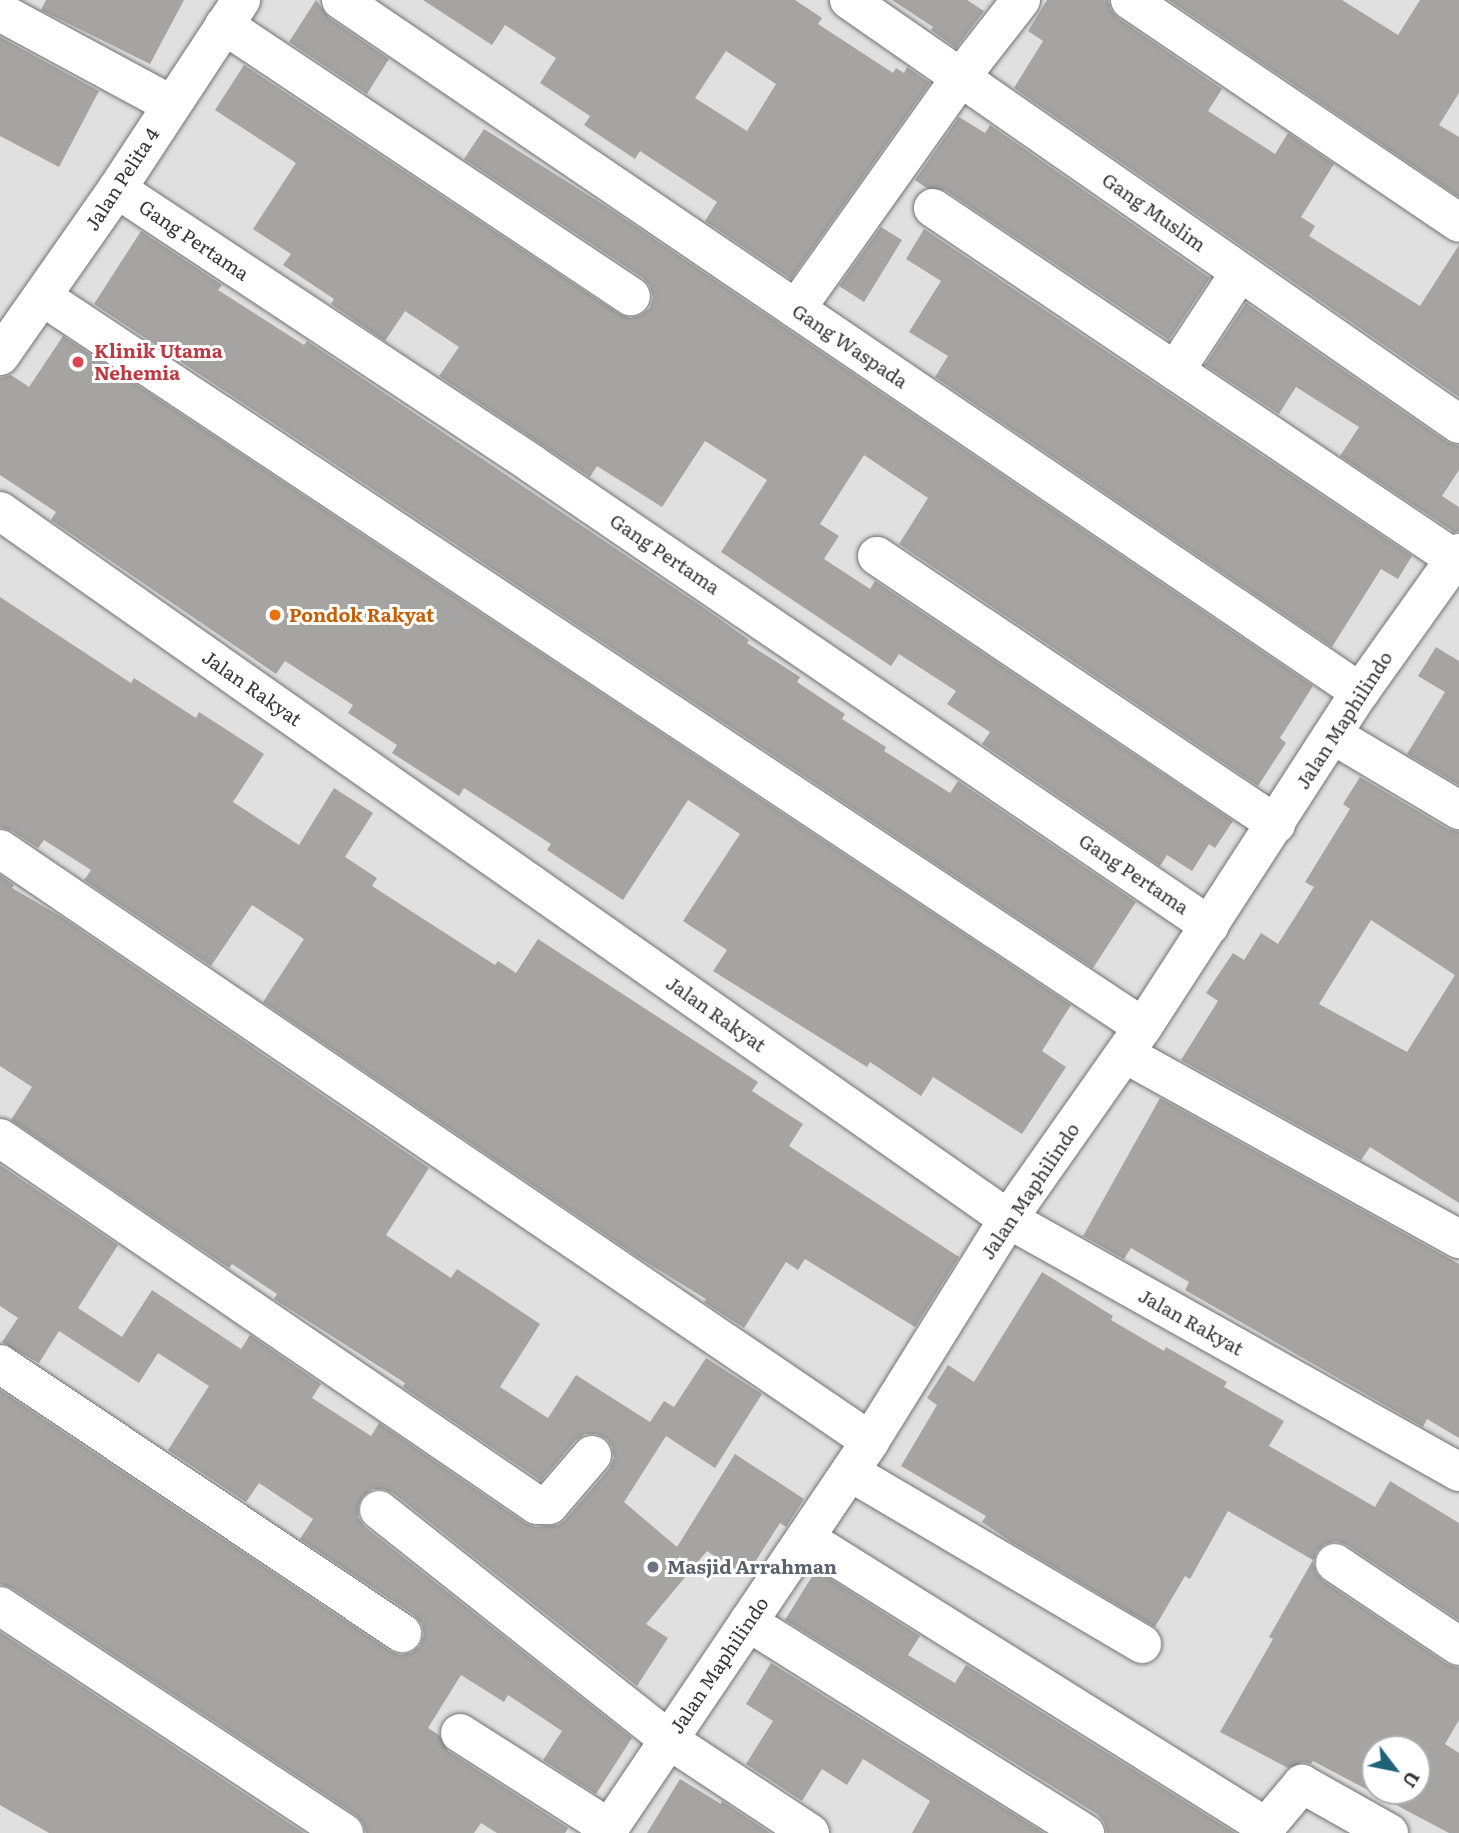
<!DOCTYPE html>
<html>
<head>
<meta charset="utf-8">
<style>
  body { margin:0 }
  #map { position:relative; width:1459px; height:1833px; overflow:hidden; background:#e0e0e1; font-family:Literata,serif }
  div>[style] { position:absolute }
  .building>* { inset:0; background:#a5a4a3 }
  .roads { filter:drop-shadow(0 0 2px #717273) drop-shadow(0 0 2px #717273) }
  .minor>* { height:38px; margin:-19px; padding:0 19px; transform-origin:19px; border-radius:19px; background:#fff }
  .dots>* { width:19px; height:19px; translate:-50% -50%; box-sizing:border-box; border:4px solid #fff; border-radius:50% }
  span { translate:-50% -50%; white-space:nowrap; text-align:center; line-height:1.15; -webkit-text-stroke:6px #fff; paint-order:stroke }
  .street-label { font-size:19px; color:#353536 }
  .health-label { font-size:19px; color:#be3a42; font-weight:700 }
  .left { translate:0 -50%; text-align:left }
  .food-label { font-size:19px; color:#c56008; font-weight:700 }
  .worship-label { font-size:19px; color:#5b616d; font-weight:700 }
  .north { position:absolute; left:1361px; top:1735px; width:70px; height:70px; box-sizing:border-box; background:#fff; border:2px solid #aeaeaf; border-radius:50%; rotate:122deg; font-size:19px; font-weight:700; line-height:28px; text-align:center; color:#353536 }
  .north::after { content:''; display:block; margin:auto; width:24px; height:32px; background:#206376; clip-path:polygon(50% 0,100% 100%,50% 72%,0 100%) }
</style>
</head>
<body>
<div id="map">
  <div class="building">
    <i style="clip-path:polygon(46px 0,184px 0,150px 64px,41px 10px)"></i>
    <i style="clip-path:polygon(316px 0,329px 18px,389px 59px,367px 94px,289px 42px)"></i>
    <i style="clip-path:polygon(evenodd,423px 0,795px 0,822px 18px,818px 24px,893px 73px,896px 68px,904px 73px,907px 67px,930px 83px,791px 279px,705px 221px,717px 202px,640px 151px,635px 159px,584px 125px,590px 116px,540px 83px,556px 58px,505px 25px,492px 45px,423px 0,726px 51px,776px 84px,747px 131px,695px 98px,726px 51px)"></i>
    <i style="clip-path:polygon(892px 0,967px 0,984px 11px,956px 48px,931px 30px,933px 27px)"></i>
    <i style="clip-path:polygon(1047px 0,1108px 0,1111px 10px,1118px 18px,1222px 89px,1208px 111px,1275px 154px,1288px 133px,1334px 164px,1301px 217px,1315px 226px,1309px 236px,1420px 306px,1459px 245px,1459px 397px,1014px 88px,1043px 41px,1028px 31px)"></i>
    <i style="clip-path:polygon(1169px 0,1342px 0,1398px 35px,1420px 0,1459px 0,1459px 93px,1439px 125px,1459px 137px,1459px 197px)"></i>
    <i style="clip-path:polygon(0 37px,99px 91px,59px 167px,0 136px)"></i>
    <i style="clip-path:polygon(244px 65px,619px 314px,630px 318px,641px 315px,650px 308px,653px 297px,650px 286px,643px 278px,464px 159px,484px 129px,613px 211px,1313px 686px,1280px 738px,1286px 743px,1258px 786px,899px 544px,928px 498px,864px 455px,820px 524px,839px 536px,824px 559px,870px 589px,875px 581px,1233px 821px,1215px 848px,1209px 844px,1192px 871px,1167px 855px,1160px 866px,982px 744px,990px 732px,947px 704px,956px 691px,899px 654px,891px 666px,721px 552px,767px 480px,705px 441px,662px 507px,597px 466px,590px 477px,439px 376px,459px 347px,405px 311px,385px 341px,331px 304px,334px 299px,283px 265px,291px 254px,253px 229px,296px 163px,215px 110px)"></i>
    <i style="clip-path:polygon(959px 117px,985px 133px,990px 125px,1210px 278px,1169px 340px,945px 190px,927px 188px,915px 180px)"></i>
    <i style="clip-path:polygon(881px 227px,902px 240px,864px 302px,839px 286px)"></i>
    <i style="clip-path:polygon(924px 229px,1412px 556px,1398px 579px,1381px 569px,1332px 647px,935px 377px,948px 356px,909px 332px,941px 281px,906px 259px)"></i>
    <i style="clip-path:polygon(141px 231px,222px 285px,218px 290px,304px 345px,307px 341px,704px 608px,749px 640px,747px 643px,800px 677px,797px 682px,845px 714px,842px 719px,886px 747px,884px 751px,950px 793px,958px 781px,1136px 902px,1093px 968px,94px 304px)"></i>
    <i style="clip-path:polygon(1246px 303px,1447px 442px,1459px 446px,1459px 470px,1442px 496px,1459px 507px,1459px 531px,1454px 532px,1340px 456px,1359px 427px,1296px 387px,1279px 414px,1205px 365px)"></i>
    <i style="clip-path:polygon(63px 336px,1071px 1005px,1042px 1051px,1066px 1067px,1022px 1134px,933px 1077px,921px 1096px,870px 1062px,867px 1067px,713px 971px,727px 950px,683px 921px,740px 834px,688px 800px,623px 900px,547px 850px,551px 844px,464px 788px,459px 796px,392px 753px,397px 745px,348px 713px,353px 705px,285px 661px,276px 674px,51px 520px,56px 512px,0 475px,0 378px,11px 375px,29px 387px)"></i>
    <i style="clip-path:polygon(0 597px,131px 683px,134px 678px,196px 718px,199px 712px,264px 754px,233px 802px,299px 845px,334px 788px,373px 813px,345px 857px,377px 878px,372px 886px,495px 965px,498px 961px,516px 973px,538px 939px,758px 1082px,752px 1091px,803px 1124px,789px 1146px,959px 1257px,915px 1327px,805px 1259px,798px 1270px,786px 1262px,744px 1328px,704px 1302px,706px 1299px,641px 1259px,263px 1002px,304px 939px,252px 905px,211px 966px,84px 880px,91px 870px,44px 840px,38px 848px,12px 831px,0 827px)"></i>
    <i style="clip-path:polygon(1436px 647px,1459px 661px,1459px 785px,1407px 754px,1445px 692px,1418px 676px)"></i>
    <i style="clip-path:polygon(evenodd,1360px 777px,1448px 829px,1459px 832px,1459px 1203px,1370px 1147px,1361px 1160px,1181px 1060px,1218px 1001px,1206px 993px,1233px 953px,1244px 960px,1261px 933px,1278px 944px,1314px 887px,1305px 882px,1350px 809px,1343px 804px,1360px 777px,1371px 920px,1455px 975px,1407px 1052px,1319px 1004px,1371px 920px)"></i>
    <i style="clip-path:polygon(0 875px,14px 885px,12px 888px,60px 916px,429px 1168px,386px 1235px,451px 1278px,457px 1269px,540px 1324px,500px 1387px,548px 1418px,576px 1375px,650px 1422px,664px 1401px,674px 1407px,706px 1358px,762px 1394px,715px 1468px,666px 1436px,624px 1502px,677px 1547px,735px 1454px,804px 1499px,786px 1527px,780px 1523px,746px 1576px,707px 1551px,646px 1624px,668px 1638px,637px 1686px,393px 1493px,383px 1489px,372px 1489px,362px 1497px,358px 1506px,358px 1517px,365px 1527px,632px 1738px,596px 1794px,543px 1760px,562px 1731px,508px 1695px,504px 1702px,461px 1675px,428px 1728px,439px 1735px,448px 1751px,568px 1828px,565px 1833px,497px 1833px,481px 1823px,474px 1833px,366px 1833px,363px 1823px,356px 1815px,12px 1588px,0 1584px,0 1390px,390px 1651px,400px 1655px,411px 1653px,420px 1646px,424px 1635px,422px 1624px,414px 1615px,300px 1539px,313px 1519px,259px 1483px,246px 1502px,168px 1450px,209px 1386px,158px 1353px,139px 1383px,59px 1331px,39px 1363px,2px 1342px,18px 1318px,0 1306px,0 1165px,118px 1245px,78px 1308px,122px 1337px,152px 1290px,241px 1349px,250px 1335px,321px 1384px,312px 1398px,371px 1436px,379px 1423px,525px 1523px,536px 1527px,558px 1525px,565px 1520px,609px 1469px,614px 1458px,612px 1447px,607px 1439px,597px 1434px,585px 1434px,575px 1441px,541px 1481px,403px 1387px,405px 1383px,274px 1299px,277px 1294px,232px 1264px,229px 1268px,11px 1120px,32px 1087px,0 1066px)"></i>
    <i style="clip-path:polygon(1160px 1098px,1459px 1264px,1459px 1438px,1427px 1419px,1423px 1427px,1185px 1290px,1189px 1282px,1131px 1248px,1124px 1259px,1083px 1236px)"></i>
    <i style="clip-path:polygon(evenodd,1042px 1272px,1113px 1316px,1111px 1320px,1164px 1351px,1166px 1347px,1227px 1382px,1224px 1387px,1284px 1421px,1269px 1446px,1375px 1507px,1390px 1481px,1459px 1523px,1459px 1620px,1347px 1545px,1336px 1541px,1325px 1544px,1317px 1551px,1313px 1562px,1316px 1573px,1323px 1581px,1447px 1664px,1459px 1668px,1459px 1720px,1445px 1744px,1459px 1753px,1459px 1833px,1449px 1833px,1313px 1761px,1311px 1764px,1303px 1762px,1288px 1768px,1220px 1732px,1273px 1639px,1269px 1637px,1313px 1560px,1228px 1511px,1190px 1579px,1185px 1576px,1155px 1627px,1013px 1543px,982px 1522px,986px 1516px,901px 1466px,937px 1405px,927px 1398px,948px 1365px,974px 1382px,1042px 1272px,1375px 1749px,1417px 1749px,1417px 1791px,1375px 1791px,1375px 1749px)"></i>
    <i style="clip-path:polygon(816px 1570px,920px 1636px,908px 1655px,955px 1683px,966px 1665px,1235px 1833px,1107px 1833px,1104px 1822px,1097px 1814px,785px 1620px)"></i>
    <i style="clip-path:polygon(0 1632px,304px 1833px,49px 1833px,0 1805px)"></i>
    <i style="clip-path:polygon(771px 1663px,1044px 1833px,912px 1833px,930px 1801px,863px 1759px,847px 1785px,822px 1769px,802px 1801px,746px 1764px,773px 1721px,746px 1704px)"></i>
    <i style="clip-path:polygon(680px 1779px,721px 1804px,722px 1801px,770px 1833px,647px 1833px)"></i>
  </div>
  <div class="roads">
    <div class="minor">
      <i style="left:341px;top:0;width:1232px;rotate:34.18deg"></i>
      <i style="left:849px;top:0;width:743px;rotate:34.8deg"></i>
      <i style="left:1130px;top:0;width:397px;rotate:34.1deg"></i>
      <i style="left:0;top:12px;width:193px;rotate:28.4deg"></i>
      <i style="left:224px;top:25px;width:489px;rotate:33.7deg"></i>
      <i style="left:117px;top:189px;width:498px;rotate:33.5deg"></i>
      <i style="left:532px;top:464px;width:820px;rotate:34.27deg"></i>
      <i style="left:933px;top:208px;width:629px;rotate:33.92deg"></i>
      <i style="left:43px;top:297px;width:1320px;rotate:33.57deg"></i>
      <i style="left:796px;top:309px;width:283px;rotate:-54.6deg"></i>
      <i style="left:960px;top:78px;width:99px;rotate:-52deg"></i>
      <i style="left:0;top:356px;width:204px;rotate:-55deg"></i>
      <i style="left:117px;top:189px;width:226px;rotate:-56.7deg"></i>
      <i style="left:1175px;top:371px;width:118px;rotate:-56.7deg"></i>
      <i style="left:0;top:511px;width:1232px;rotate:35.08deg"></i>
      <i style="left:1008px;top:1219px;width:517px;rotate:29.29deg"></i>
      <i style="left:877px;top:556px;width:481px;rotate:33.9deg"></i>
      <i style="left:1333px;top:735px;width:147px;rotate:30.8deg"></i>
      <i style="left:0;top:849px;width:1052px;rotate:34.23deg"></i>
      <i style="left:1125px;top:1054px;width:382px;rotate:29deg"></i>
      <i style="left:0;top:1138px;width:650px;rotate:34.35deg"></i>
      <i style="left:537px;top:1505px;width:12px"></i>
      <i style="left:549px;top:1505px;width:66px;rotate:-49.3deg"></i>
      <i style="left:0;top:1364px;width:484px;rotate:33.8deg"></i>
      <i style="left:850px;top:1472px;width:339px;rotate:30.5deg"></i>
      <i style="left:379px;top:1510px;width:370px;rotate:38.4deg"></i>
      <i style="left:669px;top:1740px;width:169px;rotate:33.4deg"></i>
      <i style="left:805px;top:1538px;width:537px;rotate:32.06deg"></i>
      <i style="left:1260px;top:1823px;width:10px;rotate:-6deg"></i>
      <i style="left:1270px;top:1822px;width:50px;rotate:-49.9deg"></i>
      <i style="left:1302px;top:1784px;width:100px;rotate:29.4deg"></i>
      <i style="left:1335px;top:1563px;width:149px;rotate:33.8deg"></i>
      <i style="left:0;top:1606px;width:412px;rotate:33.4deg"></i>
      <i style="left:748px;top:1622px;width:398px;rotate:32.1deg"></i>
      <i style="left:460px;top:1733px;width:177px;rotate:32.5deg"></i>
      <i style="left:606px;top:1833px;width:473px;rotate:-56deg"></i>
      <i style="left:870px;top:1441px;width:261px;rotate:-58.1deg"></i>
      <i style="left:1008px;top:1219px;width:235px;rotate:-54.9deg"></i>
      <i style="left:1143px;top:1027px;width:399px;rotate:-57.1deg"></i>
      <i style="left:1360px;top:692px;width:171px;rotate:-54.5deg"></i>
    </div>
  </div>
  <div class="dots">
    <i style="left:78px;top:362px;background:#e0444e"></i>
    <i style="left:275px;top:615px;background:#e8710a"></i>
    <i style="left:653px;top:1567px;background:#6b7280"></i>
  </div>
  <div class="street-label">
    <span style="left:122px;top:179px;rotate:-57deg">Jalan Pelita 4</span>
    <span style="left:1154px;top:212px;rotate:35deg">Gang Muslim</span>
    <span style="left:194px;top:240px;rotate:34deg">Gang Pertama</span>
    <span style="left:850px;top:346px;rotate:34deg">Gang Waspada</span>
    <span style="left:665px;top:554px;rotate:34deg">Gang Pertama</span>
    <span style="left:252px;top:688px;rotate:35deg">Jalan Rakyat</span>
    <span style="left:1344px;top:720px;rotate:-57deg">Jalan Maphilindo</span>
    <span style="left:1134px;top:874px;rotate:34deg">Gang Pertama</span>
    <span style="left:716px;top:1014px;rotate:35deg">Jalan Rakyat</span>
    <span style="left:1030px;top:1191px;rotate:-56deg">Jalan Maphilindo</span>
    <span style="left:1191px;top:1322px;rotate:29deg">Jalan Rakyat</span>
    <span style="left:719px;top:1665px;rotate:-56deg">Jalan Maphilindo</span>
  </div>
  <div class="health-label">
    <span class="left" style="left:94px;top:362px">Klinik Utama<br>Nehemia</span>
  </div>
  <div class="food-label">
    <span class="left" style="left:289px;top:615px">Pondok Rakyat</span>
  </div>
  <div class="worship-label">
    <span class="left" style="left:667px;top:1567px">Masjid Arrahman</span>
  </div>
  <div class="north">U</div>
</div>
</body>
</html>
